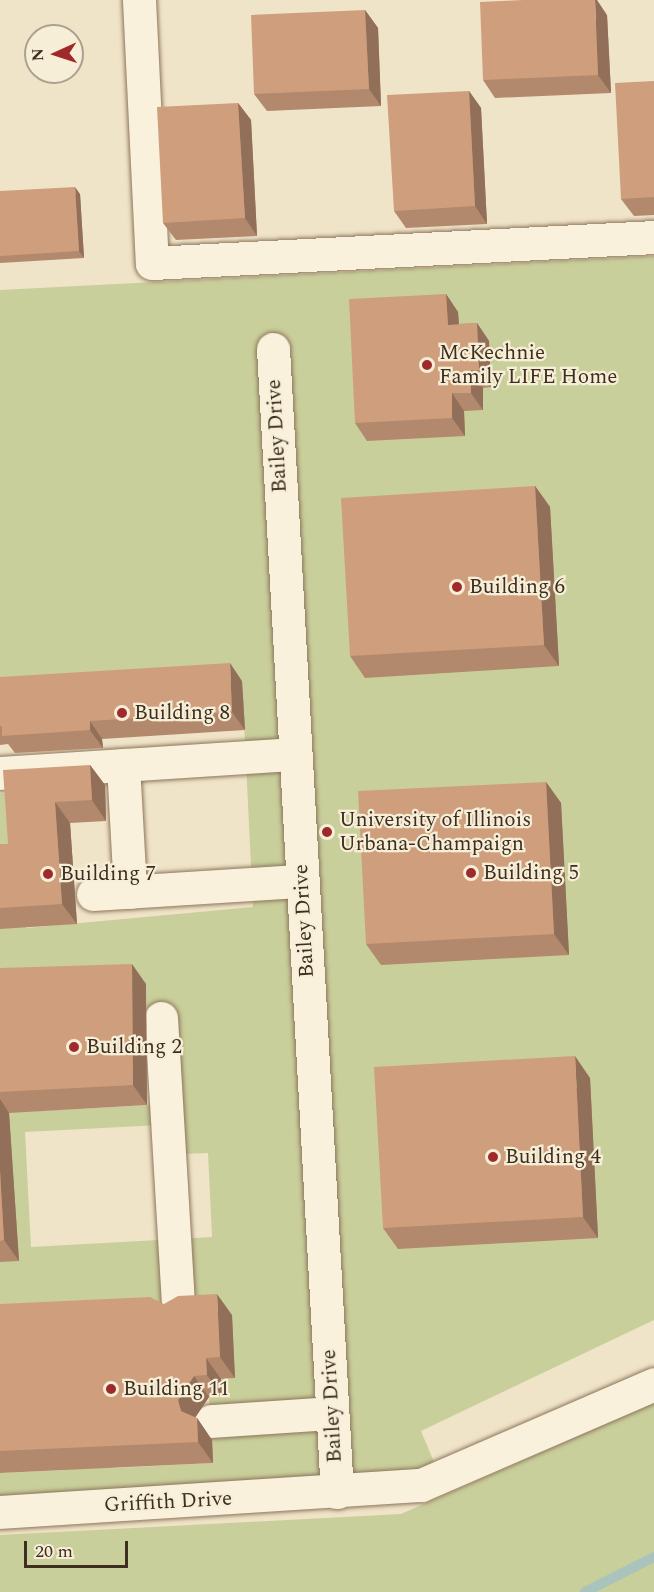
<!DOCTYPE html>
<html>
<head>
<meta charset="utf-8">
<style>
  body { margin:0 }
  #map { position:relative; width:654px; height:1592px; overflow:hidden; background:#f0e4c8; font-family:Spectral,serif }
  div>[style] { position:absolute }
  .green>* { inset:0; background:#c9cf9b }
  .stream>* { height:10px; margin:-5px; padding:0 5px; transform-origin:5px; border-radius:5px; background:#a9c4bc }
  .roads { filter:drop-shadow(0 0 2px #8d765c) drop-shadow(0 0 2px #8d765c) }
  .minor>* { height:33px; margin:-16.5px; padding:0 16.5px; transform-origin:16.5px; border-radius:16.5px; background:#faf1dc }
  .wall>* { inset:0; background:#b2896c }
  .shaded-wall>* { inset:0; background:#916f58 }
  .building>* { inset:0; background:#cf9f7d }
  .dots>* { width:16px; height:16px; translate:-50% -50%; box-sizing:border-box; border:3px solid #f7eed8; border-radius:50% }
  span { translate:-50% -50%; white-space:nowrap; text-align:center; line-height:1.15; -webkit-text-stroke:4.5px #f7eed8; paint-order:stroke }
  .poi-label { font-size:21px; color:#3d2e20 }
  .left { translate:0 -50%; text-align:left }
  .street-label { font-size:21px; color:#3d2e20 }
  .north { position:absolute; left:24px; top:24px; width:60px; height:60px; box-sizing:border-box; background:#f7eed8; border:2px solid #ada18e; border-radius:50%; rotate:267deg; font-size:16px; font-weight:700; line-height:24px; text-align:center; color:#3d2e20 }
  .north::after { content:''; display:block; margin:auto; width:21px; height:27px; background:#9e2a2b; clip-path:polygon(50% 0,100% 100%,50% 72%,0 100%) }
  .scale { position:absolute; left:24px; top:1541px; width:104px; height:27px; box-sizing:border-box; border:3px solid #3d2e20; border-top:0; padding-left:8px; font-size:18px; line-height:21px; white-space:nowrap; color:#3d2e20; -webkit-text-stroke:4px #f7eed8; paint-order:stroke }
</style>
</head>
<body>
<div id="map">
  <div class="green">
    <i style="clip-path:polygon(evenodd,654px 256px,654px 1320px,421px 1431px,434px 1462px,426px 1471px,0 1499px,0 1473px,66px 1470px,64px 1423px,115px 1468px,212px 1463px,209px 1397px,221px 1379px,235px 1378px,232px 1316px,0 1326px,0 1262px,19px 1260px,0 1113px,150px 1105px,146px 984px,0 988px,0 794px,17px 792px,26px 928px,253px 907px,242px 681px,0 695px,0 290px,654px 256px,180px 1124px,182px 1154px,208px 1153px,212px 1237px,31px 1247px,25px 1132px,180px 1124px)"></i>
    <i style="clip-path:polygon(654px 1403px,654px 1592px,0 1592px,0 1535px,401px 1514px)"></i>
  </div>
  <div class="stream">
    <i style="left:585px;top:1592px;width:77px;rotate:-26.9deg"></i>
  </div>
  <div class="roads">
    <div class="minor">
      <i style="left:139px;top:0;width:263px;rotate:87.2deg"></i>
      <i style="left:152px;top:263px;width:503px;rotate:-2.96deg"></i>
      <i style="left:273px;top:349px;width:1145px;rotate:86.8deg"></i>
      <i style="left:123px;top:765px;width:127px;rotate:86.8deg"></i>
      <i style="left:0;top:773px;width:295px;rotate:-3.7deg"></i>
      <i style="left:93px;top:894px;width:209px;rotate:-3.6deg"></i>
      <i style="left:161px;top:1018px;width:289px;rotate:86.6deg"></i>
      <i style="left:211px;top:1421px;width:121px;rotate:-3.8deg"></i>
      <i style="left:0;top:1512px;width:422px;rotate:-3.7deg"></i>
      <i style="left:421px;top:1485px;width:254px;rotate:-23.4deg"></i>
    </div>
  </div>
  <div class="wall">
    <i style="clip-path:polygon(365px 10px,378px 28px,381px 106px,267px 111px,254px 94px)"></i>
    <i style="clip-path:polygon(607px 15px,611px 93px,495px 98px,483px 80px)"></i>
    <i style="clip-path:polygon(654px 81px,654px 215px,634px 216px,621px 199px)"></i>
    <i style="clip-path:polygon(469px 91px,481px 108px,487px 224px,406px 228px,394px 211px)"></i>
    <i style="clip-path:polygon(238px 103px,251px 120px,257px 236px,176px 240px,163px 223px)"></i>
    <i style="clip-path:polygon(0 191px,80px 194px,84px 258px,0 263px)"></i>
    <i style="clip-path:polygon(446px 294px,458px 312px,459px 324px,477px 323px,489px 341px,491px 387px,483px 388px,483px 410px,464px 411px,465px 436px,367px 441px,355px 423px)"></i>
    <i style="clip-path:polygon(535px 486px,550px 507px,559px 666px,365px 678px,350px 656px)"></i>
    <i style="clip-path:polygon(0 677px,242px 681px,245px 730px,102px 739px,103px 748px,15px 753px,8px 744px,0 745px)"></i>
    <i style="clip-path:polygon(90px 765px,105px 785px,106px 821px,70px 823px,77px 924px,0 929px,0 844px,8px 844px)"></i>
    <i style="clip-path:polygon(546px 782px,561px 803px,569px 955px,381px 965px,366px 944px)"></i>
    <i style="clip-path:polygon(0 968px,146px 984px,147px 1105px,9px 1113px,19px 1261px,0 1262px)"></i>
    <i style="clip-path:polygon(590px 1078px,598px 1238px,398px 1249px,383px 1228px)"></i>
    <i style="clip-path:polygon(0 1304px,164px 1304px,232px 1315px,235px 1378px,221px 1379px,222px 1396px,209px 1397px,195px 1418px,197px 1418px,212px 1440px,213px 1463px,0 1473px)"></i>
  </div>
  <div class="shaded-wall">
    <i style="clip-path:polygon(595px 0,597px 0,607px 15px,611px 93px,598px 75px)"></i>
    <i style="clip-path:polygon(365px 10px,378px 28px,381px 106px,369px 89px)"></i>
    <i style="clip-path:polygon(469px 91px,481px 108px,487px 224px,475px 206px)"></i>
    <i style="clip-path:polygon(238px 103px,251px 120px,257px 236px,245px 218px)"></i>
    <i style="clip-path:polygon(75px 187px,80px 194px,84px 258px,79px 251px)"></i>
    <i style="clip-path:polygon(446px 294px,458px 312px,460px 342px,448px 325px)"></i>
    <i style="clip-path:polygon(477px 323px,489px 341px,491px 387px,479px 370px)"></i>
    <i style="clip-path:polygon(471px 370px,483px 388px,483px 410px,471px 393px)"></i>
    <i style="clip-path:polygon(452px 393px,464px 411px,465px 436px,452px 418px)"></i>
    <i style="clip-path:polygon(535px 486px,550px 507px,559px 666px,544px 645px)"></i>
    <i style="clip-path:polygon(230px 663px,242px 681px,245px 730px,232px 712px)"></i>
    <i style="clip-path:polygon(90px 721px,102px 739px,103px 748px,90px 730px)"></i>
    <i style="clip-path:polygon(90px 765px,105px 785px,106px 821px,92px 800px)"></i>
    <i style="clip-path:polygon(546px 782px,561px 803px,569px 955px,554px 934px)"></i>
    <i style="clip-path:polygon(55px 802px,70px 823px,77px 924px,62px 904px)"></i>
    <i style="clip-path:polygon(132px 964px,146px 984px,147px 1105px,133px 1085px)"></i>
    <i style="clip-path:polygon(575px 1056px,590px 1078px,598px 1238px,583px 1217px)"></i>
    <i style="clip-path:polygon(0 1099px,9px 1113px,19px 1261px,4px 1240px,0 1171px)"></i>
    <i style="clip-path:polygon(217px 1294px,232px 1315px,235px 1378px,220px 1357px)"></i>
    <i style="clip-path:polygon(206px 1358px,221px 1379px,222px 1396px,207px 1375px)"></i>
    <i style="clip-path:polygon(194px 1376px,209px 1397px,192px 1422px,181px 1411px,178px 1400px)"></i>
    <i style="clip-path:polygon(197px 1418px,212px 1440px,213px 1463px,198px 1442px)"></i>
  </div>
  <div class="building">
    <i style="clip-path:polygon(523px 0,595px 0,598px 75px,483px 80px,480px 2px)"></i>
    <i style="clip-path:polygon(365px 10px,369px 89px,254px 94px,251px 15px)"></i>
    <i style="clip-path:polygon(654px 81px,654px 197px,621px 199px,615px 83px)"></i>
    <i style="clip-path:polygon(469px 91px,475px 206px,394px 211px,387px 95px)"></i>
    <i style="clip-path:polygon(238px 103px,245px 218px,163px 223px,157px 107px)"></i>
    <i style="clip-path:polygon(75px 187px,79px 251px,0 256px,0 191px)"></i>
    <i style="clip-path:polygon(446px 294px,448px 325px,477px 323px,479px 370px,471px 370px,471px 393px,452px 393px,452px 418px,355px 423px,349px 299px)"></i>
    <i style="clip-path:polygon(535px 486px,544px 645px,350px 656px,341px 498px)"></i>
    <i style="clip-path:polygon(230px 663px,232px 712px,90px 721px,90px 730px,2px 736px,2px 726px,0 726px,0 677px)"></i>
    <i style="clip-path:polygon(90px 765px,92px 800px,55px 802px,62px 904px,0 908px,0 844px,8px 844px,3px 770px)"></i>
    <i style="clip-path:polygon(546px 782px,554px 934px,366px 944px,358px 791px)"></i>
    <i style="clip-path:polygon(132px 964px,133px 1085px,0 1092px,0 968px)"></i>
    <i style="clip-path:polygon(575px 1056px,583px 1217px,383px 1228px,374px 1067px)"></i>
    <i style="clip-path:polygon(0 1171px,4px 1240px,0 1241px)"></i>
    <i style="clip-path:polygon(217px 1294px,220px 1357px,206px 1358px,207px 1375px,194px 1376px,178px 1400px,181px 1411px,197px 1418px,198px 1442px,0 1451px,0 1304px,150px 1297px,164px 1304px,178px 1296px)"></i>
  </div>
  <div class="dots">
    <i style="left:427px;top:365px;background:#9e2a2b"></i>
    <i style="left:457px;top:587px;background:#9e2a2b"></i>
    <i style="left:122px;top:713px;background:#9e2a2b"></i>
    <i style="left:327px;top:832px;background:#9e2a2b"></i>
    <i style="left:471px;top:873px;background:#9e2a2b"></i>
    <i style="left:48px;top:874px;background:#9e2a2b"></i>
    <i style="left:74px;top:1047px;background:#9e2a2b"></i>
    <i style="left:493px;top:1157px;background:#9e2a2b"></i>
    <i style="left:111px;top:1389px;background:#9e2a2b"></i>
  </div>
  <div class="poi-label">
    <span class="left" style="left:439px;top:365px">McKechnie<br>Family LIFE Home</span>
    <span class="left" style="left:469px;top:587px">Building 6</span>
    <span class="left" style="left:134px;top:713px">Building 8</span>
    <span class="left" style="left:339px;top:832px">University of Illinois<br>Urbana-Champaign</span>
    <span class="left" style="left:483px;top:873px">Building 5</span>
    <span class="left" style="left:60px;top:874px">Building 7</span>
    <span class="left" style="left:86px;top:1047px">Building 2</span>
    <span class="left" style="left:505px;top:1157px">Building 4</span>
    <span class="left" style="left:123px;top:1389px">Building 11</span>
  </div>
  <div class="street-label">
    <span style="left:277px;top:436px;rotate:-93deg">Bailey Drive</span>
    <span style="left:304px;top:921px;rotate:-93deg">Bailey Drive</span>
    <span style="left:332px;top:1406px;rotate:-93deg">Bailey Drive</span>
    <span style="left:168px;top:1502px;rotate:-3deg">Griffith Drive</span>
  </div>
  <div class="north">N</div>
  <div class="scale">20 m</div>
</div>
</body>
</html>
